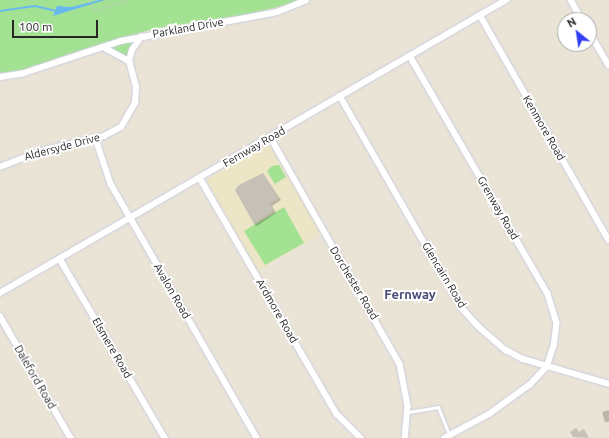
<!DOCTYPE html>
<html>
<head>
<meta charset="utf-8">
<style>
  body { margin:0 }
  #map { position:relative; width:609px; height:438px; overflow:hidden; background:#eae4d7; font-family:Ubuntu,sans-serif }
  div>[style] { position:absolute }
  .education>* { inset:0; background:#ece5c6 }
  .green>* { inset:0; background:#a3e292 }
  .water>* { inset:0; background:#68b9ee }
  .shadow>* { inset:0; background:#0003 }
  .stream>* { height:1.5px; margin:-0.75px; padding:0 0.75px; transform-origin:0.75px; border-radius:0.75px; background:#68b9ee }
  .building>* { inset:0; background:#c5c1b7 }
  .path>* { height:1px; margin-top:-0.5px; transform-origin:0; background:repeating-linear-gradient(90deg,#c7c7c7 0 3px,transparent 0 5px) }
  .roads { filter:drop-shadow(0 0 1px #cdcee0) drop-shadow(0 0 1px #cdcee0) }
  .lane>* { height:3px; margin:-1.5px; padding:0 1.5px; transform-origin:1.5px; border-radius:1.5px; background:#fff }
  .street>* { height:5.5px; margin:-2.75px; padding:0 2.75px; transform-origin:2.75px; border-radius:2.75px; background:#fff }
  span { translate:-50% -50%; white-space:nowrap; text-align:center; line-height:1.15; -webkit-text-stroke:4px #fff; paint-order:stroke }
  .street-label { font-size:11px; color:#272727 }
  .quarter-label { font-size:13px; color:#474a77; font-weight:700 }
  .north { position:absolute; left:557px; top:12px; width:40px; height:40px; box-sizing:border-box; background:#fff; border:1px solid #a9a9a9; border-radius:50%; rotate:330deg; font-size:11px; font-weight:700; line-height:16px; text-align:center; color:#272727 }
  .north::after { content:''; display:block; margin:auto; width:14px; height:18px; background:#343efa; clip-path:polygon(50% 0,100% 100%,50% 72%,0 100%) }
  .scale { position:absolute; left:12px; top:20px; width:86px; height:18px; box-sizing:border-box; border:2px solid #272727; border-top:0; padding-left:5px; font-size:12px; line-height:14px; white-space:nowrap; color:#272727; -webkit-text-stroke:3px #fff; paint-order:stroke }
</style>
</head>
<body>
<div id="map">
  <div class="education">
    <i style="clip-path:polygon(268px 143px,322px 233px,258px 271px,206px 180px)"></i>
  </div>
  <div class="green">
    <i style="clip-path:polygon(0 0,299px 0,291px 4px,243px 15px,157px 28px,90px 47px,22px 70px,0 73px)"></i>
    <i style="clip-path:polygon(141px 37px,129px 61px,103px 47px)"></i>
    <i style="clip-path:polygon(279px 165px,286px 177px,275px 184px,267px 171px,272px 166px)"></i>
    <i style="clip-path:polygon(284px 207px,304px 243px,265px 265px,244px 231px)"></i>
  </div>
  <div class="water">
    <i style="clip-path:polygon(99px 0,105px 0,53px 16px,57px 6px,71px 7px)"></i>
  </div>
  <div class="shadow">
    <i style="clip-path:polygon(263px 174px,281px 200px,272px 206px,276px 213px,257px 226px,254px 224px)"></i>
    <i style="clip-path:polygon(609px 410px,609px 422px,605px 422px,602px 412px)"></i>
  </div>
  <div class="stream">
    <i style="left:0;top:11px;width:35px;rotate:-8deg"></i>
    <i style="left:35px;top:6px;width:22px;rotate:13deg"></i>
  </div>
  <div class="building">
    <i style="clip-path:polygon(263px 173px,279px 198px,270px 203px,274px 210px,254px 224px,235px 190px,239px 185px)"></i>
    <i style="clip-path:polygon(576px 428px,579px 432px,584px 429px,589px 438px,573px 437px,570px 432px)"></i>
  </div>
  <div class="path">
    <i style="left:88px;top:0;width:13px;rotate:58deg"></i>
    <i style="left:95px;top:11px;width:34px;rotate:-19deg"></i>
  </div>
  <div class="roads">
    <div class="lane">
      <i style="left:408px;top:412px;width:30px;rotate:-9deg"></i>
      <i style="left:438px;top:407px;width:31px;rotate:68deg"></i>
    </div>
    <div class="street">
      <i style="left:571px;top:0;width:23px;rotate:61deg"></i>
      <i style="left:480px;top:15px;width:259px;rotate:60.2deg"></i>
      <i style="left:589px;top:31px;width:39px;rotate:60deg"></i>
      <i style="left:103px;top:47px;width:30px;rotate:28deg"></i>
      <i style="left:410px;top:56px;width:275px;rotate:59.9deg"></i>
      <i style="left:548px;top:294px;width:30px;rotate:73deg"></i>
      <i style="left:557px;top:323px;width:23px;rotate:97deg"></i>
      <i style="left:554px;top:346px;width:22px;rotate:108deg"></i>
      <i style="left:547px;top:367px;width:25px;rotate:133deg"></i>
      <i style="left:530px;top:385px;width:49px;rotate:144.1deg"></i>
      <i style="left:490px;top:414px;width:51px;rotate:151.9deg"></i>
      <i style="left:0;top:77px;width:24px;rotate:-9deg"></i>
      <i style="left:24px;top:73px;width:102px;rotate:-18.3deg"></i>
      <i style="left:121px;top:41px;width:159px;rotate:-10.5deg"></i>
      <i style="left:277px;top:12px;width:31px;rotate:-22deg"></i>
      <i style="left:340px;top:96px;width:245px;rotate:60.1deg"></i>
      <i style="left:462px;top:308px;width:24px;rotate:48deg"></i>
      <i style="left:478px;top:326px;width:37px;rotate:41deg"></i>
      <i style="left:506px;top:350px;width:19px;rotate:28deg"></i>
      <i style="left:523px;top:359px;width:90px;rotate:16.2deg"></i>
      <i style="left:271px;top:138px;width:260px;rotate:60.3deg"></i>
      <i style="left:400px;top:364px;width:43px;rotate:79.2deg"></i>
      <i style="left:408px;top:406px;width:32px;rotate:95deg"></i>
      <i style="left:96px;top:139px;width:47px;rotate:71.6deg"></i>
      <i style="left:111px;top:184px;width:293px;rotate:60.1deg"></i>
      <i style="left:0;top:167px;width:44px;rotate:-21.3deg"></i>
      <i style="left:41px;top:151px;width:65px;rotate:-13.4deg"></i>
      <i style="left:104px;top:136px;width:19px;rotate:-28deg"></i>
      <i style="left:121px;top:127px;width:28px;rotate:-60deg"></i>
      <i style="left:135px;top:103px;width:16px;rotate:-86deg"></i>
      <i style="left:136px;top:87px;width:27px;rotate:-105deg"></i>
      <i style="left:129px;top:61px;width:11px;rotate:-75deg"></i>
      <i style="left:132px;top:50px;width:16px;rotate:-55deg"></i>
      <i style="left:200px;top:178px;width:273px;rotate:59.9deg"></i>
      <i style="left:337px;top:414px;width:34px;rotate:45deg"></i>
      <i style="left:60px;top:259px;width:208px;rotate:59.6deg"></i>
      <i style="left:0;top:293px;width:585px;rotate:-30.07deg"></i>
      <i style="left:0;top:316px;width:141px;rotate:59.8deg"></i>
    </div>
  </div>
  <div class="street-label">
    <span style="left:188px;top:28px;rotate:-10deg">Parkland Drive</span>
    <span style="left:544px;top:128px;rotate:60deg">Kenmore Road</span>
    <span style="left:62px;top:147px;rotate:-15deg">Aldersyde Drive</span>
    <span style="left:254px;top:147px;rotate:-30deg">Fernway Road</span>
    <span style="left:498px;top:208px;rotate:60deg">Grenway Road</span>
    <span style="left:444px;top:275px;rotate:59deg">Glencairn Road</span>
    <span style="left:354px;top:283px;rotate:59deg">Dorchester Road</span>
    <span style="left:172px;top:291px;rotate:60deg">Avalon Road</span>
    <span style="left:277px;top:311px;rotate:60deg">Ardmore Road</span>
    <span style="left:112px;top:348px;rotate:60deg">Elsmere Road</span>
    <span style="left:35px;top:377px;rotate:60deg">Daleford Road</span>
  </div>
  <div class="quarter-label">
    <span style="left:410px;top:294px">Fernway</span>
  </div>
  <div class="north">N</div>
  <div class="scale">100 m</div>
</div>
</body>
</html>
